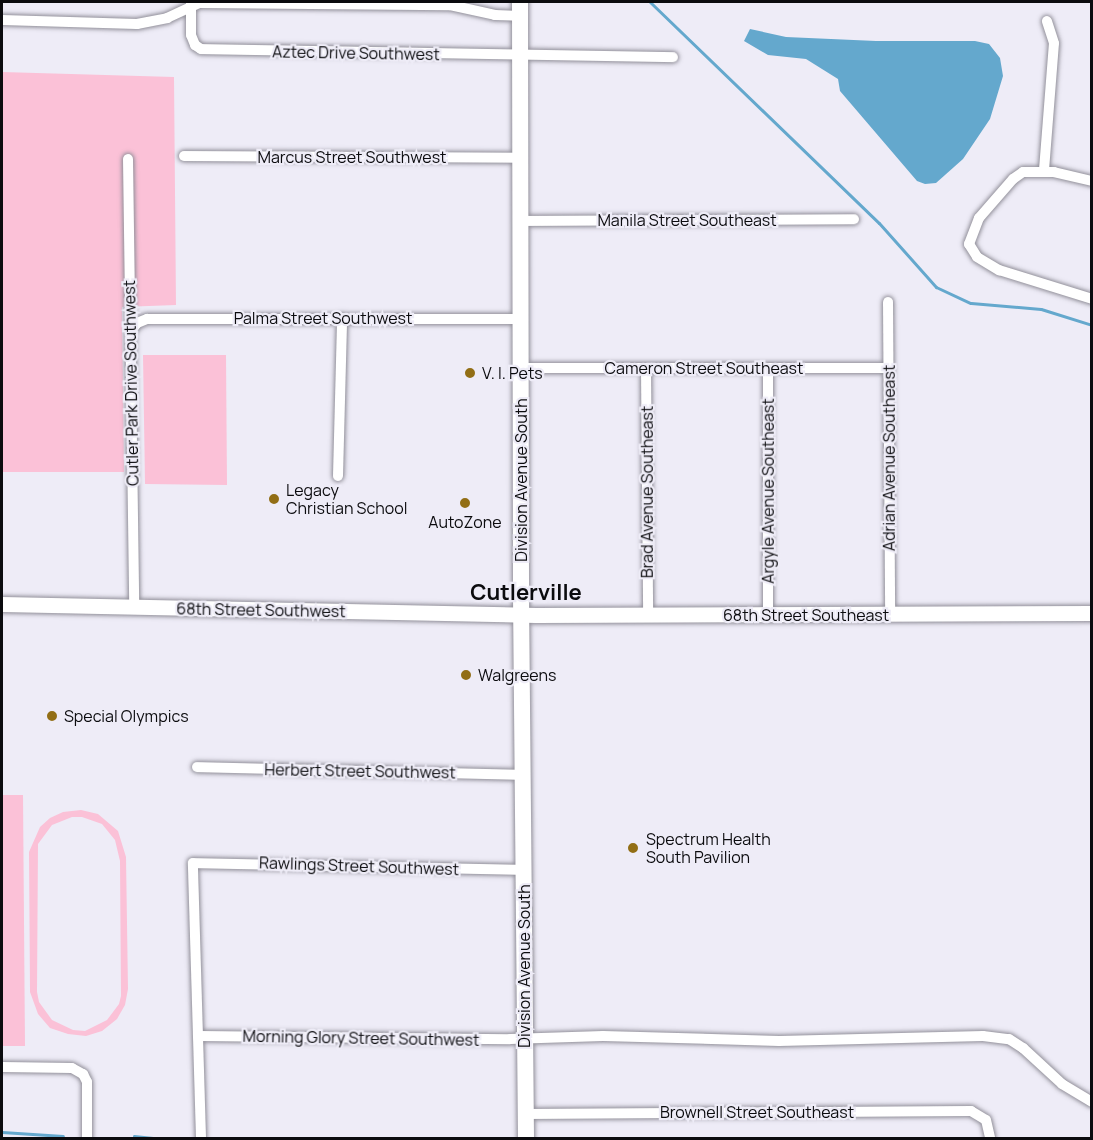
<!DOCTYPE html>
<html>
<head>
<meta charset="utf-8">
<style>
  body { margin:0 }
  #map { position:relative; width:1093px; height:1140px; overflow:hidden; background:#eeecf7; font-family:Manrope,sans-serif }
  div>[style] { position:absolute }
  .green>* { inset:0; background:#fbc1d7 }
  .water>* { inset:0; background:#64a8cd }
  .stream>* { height:3px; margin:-1.5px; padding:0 1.5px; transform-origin:1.5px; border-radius:1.5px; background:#64a8cd }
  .roads { filter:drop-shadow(0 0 2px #92909a) drop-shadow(0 0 2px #92909a) }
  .street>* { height:10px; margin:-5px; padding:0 5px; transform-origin:5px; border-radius:5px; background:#fff }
  .secondary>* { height:15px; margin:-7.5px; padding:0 7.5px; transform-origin:7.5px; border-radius:7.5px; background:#fff }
  .primary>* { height:16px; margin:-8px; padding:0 8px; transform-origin:8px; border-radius:8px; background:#fff }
  .dots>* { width:16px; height:16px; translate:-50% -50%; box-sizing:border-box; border:3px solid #eeecf7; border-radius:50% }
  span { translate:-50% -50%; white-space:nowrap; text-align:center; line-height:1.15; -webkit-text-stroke:4.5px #eeecf7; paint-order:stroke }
  .street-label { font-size:16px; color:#0b0b0e }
  .poi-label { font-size:16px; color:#0b0b0e }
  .left { translate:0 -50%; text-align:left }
  .district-label { font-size:22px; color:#0b0b0e; font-weight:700 }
  .frame { position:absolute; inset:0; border:3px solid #0b0b0e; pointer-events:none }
</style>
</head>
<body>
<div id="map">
  <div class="green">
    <i style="clip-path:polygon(2px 72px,174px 77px,176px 305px,122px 307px,124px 472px,2px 472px)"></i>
    <i style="clip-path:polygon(143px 355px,226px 355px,227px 485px,145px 484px)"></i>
    <i style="clip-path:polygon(2px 795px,23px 795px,25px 1046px,2px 1046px)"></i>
    <i style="clip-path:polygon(evenodd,81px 810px,98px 814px,118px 831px,126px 857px,128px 989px,125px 1005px,117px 1019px,102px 1031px,86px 1036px,68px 1034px,50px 1028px,38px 1014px,30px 992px,29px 852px,40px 827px,50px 818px,63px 812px,81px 810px,72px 817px,82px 817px,102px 824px,115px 840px,120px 861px,121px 996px,119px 1004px,107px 1020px,85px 1031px,73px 1030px,52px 1020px,39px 1002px,37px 992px,38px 844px,52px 825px,72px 817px)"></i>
  </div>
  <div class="water">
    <i style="clip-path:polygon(750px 29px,786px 37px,876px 41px,975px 41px,989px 44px,1000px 58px,1003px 76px,990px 119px,963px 159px,936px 183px,925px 184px,917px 181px,840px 91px,838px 79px,806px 59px,768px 55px,744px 41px)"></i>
  </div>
  <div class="stream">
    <i style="left:650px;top:2px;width:318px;rotate:44deg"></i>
    <i style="left:879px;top:223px;width:86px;rotate:48.3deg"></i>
    <i style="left:936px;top:287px;width:38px;rotate:25deg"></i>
    <i style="left:971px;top:303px;width:70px;rotate:4.9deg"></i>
    <i style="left:1041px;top:309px;width:53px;rotate:17.4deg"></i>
    <i style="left:2px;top:1132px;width:61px;rotate:3.8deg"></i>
    <i style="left:134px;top:1136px;width:19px;rotate:6deg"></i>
  </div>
  <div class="roads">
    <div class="street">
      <i style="left:191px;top:2px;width:33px;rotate:90deg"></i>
      <i style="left:191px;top:35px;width:11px;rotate:68deg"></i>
      <i style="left:195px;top:45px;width:7px;rotate:34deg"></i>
      <i style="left:201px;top:49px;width:472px;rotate:1deg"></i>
      <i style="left:2px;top:20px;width:135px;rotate:1.7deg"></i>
      <i style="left:137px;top:24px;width:31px;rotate:-11deg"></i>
      <i style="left:167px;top:18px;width:35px;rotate:-25deg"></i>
      <i style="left:199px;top:3px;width:251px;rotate:0.5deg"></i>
      <i style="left:450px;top:5px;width:46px;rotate:12.5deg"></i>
      <i style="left:495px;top:15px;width:25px;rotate:2deg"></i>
      <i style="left:184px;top:156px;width:336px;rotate:0.3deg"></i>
      <i style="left:128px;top:159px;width:448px;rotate:89.2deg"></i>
      <i style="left:1044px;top:170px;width:127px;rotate:-85.5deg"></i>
      <i style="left:1054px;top:43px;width:23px;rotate:-108deg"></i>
      <i style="left:1092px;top:181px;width:39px;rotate:-167deg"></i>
      <i style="left:1054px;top:172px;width:31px;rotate:180deg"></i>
      <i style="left:1023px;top:172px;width:12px;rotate:145deg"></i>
      <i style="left:1013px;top:179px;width:52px;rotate:131.1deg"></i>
      <i style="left:979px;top:218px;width:28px;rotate:111deg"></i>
      <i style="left:969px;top:244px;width:15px;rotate:58deg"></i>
      <i style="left:977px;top:257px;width:26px;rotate:31deg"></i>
      <i style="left:999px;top:270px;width:97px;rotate:17.3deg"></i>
      <i style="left:520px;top:221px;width:334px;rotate:-0.3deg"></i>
      <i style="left:888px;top:302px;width:312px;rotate:89.6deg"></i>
      <i style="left:131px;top:331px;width:10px;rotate:-53deg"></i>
      <i style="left:137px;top:323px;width:11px;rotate:-22deg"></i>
      <i style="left:147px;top:319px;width:373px"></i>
      <i style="left:520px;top:368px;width:369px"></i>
      <i style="left:646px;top:368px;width:248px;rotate:89.5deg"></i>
      <i style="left:768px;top:368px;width:246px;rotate:90deg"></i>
      <i style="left:338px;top:476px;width:158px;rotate:-88.5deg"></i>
      <i style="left:197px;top:767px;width:326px;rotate:1.4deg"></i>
      <i style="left:199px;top:1036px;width:311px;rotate:0.6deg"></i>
      <i style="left:510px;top:1039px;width:93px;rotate:-1.8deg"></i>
      <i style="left:603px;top:1036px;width:176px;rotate:1.6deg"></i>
      <i style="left:779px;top:1041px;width:204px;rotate:-1.4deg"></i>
      <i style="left:983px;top:1036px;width:26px;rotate:7deg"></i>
      <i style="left:1009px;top:1039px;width:17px;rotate:33deg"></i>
      <i style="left:1023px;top:1048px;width:53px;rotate:42.7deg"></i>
      <i style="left:1062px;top:1084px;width:35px;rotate:31deg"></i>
      <i style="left:2px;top:1067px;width:70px;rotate:0.8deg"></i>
      <i style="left:72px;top:1068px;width:13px;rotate:29deg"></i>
      <i style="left:83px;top:1074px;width:9px;rotate:63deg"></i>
      <i style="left:87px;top:1082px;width:56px;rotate:90deg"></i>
      <i style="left:525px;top:1114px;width:446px;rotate:-0.4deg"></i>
      <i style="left:971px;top:1111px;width:17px;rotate:31deg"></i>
      <i style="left:986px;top:1120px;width:18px;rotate:77deg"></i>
      <i style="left:201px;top:1138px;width:275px;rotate:-91.7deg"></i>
      <i style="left:193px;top:863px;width:331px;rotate:1.2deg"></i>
    </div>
    <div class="secondary">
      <i style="left:2px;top:604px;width:534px;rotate:1.18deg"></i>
      <i style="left:536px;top:615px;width:556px;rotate:-0.21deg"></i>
    </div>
    <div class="primary">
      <i style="left:520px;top:2px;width:595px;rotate:89.9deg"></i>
      <i style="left:521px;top:597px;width:541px;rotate:89.47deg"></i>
    </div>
  </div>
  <div class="dots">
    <i style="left:470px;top:373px;background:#926e15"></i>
    <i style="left:274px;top:499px;background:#926e15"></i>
    <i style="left:465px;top:503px;background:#926e15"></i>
    <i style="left:466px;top:675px;background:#926e15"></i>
    <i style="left:52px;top:716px;background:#926e15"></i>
    <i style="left:633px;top:848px;background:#926e15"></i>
  </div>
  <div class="street-label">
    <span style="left:356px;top:53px;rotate:1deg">Aztec Drive Southwest</span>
    <span style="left:352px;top:157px">Marcus Street Southwest</span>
    <span style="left:687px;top:220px">Manila Street Southeast</span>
    <span style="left:323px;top:318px">Palma Street Southwest</span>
    <span style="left:704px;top:368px">Cameron Street Southeast</span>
    <span style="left:131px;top:383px;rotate:-91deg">Cutler Park Drive Southwest</span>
    <span style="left:889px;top:458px;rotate:-90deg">Adrian Avenue Southeast</span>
    <span style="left:521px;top:480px;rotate:-90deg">Division Avenue South</span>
    <span style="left:768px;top:491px;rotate:-90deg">Argyle Avenue Southeast</span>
    <span style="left:647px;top:492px;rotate:-90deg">Brad Avenue Southeast</span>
    <span style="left:261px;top:610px;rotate:1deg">68th Street Southwest</span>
    <span style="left:806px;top:615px">68th Street Southeast</span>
    <span style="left:360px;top:771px;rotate:1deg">Herbert Street Southwest</span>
    <span style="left:359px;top:866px;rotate:2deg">Rawlings Street Southwest</span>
    <span style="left:524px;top:966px;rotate:-90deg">Division Avenue South</span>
    <span style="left:361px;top:1038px;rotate:1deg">Morning Glory Street Southwest</span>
    <span style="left:757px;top:1112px">Brownell Street Southeast</span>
  </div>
  <div class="poi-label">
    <span class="left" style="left:482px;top:373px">V. I. Pets</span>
    <span class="left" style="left:286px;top:499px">Legacy<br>Christian School</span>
    <span style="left:465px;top:522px">AutoZone</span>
    <span class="left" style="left:478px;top:675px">Walgreens</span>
    <span class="left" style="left:64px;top:716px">Special Olympics</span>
    <span class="left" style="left:646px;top:848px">Spectrum Health<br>South Pavilion</span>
  </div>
  <div class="district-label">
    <span style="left:526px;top:593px">Cutlerville</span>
  </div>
  <div class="frame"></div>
</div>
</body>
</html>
